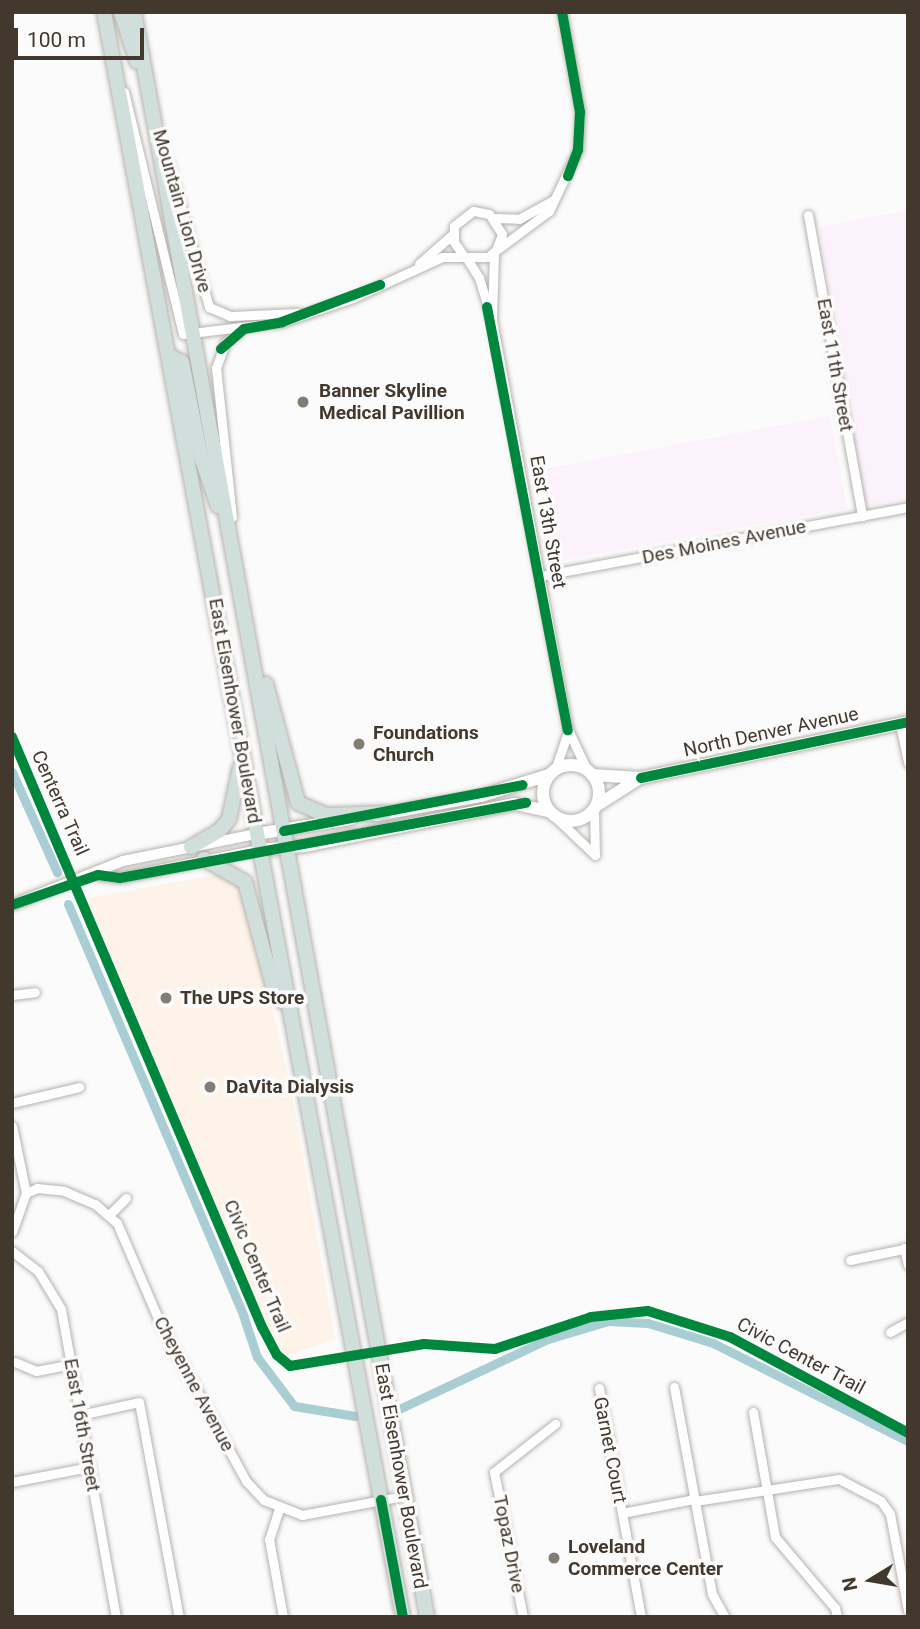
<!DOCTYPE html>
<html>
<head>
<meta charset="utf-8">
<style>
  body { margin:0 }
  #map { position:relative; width:920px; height:1629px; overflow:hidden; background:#fbfbfb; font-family:Roboto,sans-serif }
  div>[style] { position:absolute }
  .built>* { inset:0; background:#fdf3e8 }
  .industrial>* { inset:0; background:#fcf2fc }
  .canal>* { height:9px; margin:-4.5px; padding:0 4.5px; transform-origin:4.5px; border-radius:4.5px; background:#a8ced3 }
  .roads { filter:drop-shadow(0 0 2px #b6b2ad) drop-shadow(0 0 2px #b6b2ad) }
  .minor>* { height:9px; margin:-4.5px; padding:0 4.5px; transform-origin:4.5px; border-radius:4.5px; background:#fefefe }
  .tertiary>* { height:10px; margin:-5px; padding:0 5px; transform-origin:5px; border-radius:5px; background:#fefefe }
  .secondary>* { height:12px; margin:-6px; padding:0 6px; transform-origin:6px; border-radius:6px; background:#fefefe }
  .secondary>.ring { margin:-6px; padding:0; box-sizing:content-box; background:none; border:12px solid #fefefe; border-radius:50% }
  .trunk>* { height:14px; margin:-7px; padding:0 7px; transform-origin:7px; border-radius:7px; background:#d0dedc }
  .cycleway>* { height:10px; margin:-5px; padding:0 5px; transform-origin:5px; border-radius:5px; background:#00873e }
  .dots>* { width:19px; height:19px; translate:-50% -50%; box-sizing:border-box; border:4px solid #fbfbfb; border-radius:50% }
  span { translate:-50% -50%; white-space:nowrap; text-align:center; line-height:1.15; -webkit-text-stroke:7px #fbfbfb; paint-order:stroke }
  .street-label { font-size:19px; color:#42382d }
  .poi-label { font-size:19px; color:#42382d; font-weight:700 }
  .left { translate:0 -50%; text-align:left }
  .frame { position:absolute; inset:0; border:14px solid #42382d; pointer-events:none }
  .north { position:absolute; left:836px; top:1545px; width:70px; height:70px; -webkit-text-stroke:5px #fbfbfb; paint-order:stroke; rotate:259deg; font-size:19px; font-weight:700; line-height:28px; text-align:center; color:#42382d }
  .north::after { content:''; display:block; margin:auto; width:24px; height:32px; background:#42382d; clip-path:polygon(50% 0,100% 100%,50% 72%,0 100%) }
  .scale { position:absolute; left:14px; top:28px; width:130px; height:32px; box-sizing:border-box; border:4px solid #42382d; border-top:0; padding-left:9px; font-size:21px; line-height:24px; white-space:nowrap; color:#42382d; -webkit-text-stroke:5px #fbfbfb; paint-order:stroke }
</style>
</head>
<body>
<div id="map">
  <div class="built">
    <i style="clip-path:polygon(216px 875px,237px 883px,248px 912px,288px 1073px,335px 1339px,286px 1356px,269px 1330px,87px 898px)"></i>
  </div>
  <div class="industrial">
    <i style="clip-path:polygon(908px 210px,908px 499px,865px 506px,819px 227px)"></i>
    <i style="clip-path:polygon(830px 416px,847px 508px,555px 562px,538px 470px)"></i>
  </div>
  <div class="canal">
    <i style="left:12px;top:772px;width:110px;rotate:65.8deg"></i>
    <i style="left:68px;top:904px;width:447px;rotate:66.9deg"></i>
    <i style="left:243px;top:1315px;width:44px;rotate:71.6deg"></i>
    <i style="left:257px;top:1357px;width:61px;rotate:52.9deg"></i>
    <i style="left:294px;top:1406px;width:62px;rotate:9.3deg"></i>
    <i style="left:399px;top:1409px;width:165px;rotate:-25.2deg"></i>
    <i style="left:548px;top:1339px;width:63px;rotate:-16.7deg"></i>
    <i style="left:608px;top:1321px;width:40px;rotate:2.9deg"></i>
    <i style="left:648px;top:1323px;width:68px;rotate:17.1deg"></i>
    <i style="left:713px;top:1343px;width:218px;rotate:26.7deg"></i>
  </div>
  <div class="roads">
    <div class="minor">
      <i style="left:124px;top:92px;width:249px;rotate:76.3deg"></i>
      <i style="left:183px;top:334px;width:100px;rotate:-6.9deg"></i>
      <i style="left:282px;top:322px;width:75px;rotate:-18.7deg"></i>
      <i style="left:353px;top:298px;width:98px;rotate:-24.7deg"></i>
      <i style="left:442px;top:257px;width:46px"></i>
      <i style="left:488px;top:257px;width:11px;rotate:-41deg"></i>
      <i style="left:496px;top:250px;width:17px;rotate:-69deg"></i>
      <i style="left:502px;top:234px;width:24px;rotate:-123deg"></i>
      <i style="left:489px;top:214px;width:16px;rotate:-169deg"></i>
      <i style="left:473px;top:211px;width:24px;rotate:142deg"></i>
      <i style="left:454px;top:226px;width:16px;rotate:90deg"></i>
      <i style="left:454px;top:242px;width:16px;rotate:55deg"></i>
      <i style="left:168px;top:162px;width:151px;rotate:74.2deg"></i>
      <i style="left:209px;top:307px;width:23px;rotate:23deg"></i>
      <i style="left:230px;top:316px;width:68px;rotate:-2.5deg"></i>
      <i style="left:808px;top:215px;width:306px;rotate:79.8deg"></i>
      <i style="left:495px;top:218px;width:24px;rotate:2deg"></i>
      <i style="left:519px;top:219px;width:39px;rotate:-29deg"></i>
      <i style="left:498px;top:249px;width:64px;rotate:-36.7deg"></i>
      <i style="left:549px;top:211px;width:68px;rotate:-64.6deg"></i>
      <i style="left:578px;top:150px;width:38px;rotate:-87deg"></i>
      <i style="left:580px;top:112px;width:102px;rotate:-100.2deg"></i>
      <i style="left:466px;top:257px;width:25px;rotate:58deg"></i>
      <i style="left:479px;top:278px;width:44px;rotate:72.8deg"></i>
      <i style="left:492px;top:320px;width:417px;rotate:79.5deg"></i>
      <i style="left:568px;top:730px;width:44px;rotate:64.6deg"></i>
      <i style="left:419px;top:264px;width:45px;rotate:-41.4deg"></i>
      <i style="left:492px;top:318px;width:65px;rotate:-88.2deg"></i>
      <i style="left:232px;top:517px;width:150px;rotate:-96.1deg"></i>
      <i style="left:216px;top:368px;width:27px;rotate:-70deg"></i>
      <i style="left:225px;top:343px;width:19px;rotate:-39deg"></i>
      <i style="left:540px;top:576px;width:374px;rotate:-10.6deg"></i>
      <i style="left:900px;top:724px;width:40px;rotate:78deg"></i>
      <i style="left:555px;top:770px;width:40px;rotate:-71.1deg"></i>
      <i style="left:594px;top:809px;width:46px;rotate:88.8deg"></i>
      <i style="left:553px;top:815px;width:58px;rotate:43.6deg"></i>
      <i style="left:12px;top:995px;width:23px;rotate:-7deg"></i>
      <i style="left:12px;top:1103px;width:69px;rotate:-13.4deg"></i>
      <i style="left:12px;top:1126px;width:68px;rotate:78.2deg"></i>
      <i style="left:26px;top:1193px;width:41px;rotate:109.7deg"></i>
      <i style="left:26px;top:1193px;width:12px;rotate:-24deg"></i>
      <i style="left:37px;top:1188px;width:27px;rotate:6deg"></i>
      <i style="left:64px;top:1191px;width:34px;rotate:23deg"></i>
      <i style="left:95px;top:1204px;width:29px;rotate:41deg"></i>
      <i style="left:117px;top:1223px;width:111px;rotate:66.7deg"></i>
      <i style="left:161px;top:1325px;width:178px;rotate:61.4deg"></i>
      <i style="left:246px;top:1481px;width:26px;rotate:47deg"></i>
      <i style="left:264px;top:1500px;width:41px;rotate:21.5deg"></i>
      <i style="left:302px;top:1515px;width:104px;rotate:-10.6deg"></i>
      <i style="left:109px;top:1215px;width:24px;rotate:-45deg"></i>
      <i style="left:904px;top:1248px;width:17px;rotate:77deg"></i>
      <i style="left:12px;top:1251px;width:33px;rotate:38deg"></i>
      <i style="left:38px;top:1271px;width:44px;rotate:58.8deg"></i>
      <i style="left:61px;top:1309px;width:313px;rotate:79.9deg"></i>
      <i style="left:850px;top:1260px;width:59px;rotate:-11.7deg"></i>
      <i style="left:890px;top:1332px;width:21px;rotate:-29deg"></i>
      <i style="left:15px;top:1362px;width:23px;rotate:23deg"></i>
      <i style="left:36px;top:1371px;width:36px;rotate:-11deg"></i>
      <i style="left:674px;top:1387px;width:210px;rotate:79.6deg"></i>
      <i style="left:712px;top:1594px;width:26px;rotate:61deg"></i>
      <i style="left:599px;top:1388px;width:233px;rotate:79.6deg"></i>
      <i style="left:753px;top:1412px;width:127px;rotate:80deg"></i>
      <i style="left:775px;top:1537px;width:93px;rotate:49.8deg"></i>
      <i style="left:835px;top:1608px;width:9px;rotate:77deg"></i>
      <i style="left:80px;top:1415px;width:60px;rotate:-12.4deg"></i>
      <i style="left:139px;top:1402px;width:219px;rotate:79.5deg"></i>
      <i style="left:12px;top:1482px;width:78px;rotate:-11deg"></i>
      <i style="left:695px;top:1501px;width:146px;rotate:-8.7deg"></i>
      <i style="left:839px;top:1479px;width:47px;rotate:27.6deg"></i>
      <i style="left:881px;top:1501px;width:16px;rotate:55deg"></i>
      <i style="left:890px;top:1514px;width:98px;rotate:79.4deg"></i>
      <i style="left:279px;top:1509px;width:32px;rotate:108deg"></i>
      <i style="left:269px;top:1539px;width:79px;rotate:79.8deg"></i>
      <i style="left:622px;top:1513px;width:73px;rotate:-11deg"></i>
      <i style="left:523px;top:1617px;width:148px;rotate:-101.3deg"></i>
      <i style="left:494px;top:1472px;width:78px;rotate:-38.2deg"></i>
    </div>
    <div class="tertiary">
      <i style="left:98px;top:875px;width:22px;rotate:8deg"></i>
      <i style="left:120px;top:878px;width:142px;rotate:-11.4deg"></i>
      <i style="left:12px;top:905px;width:119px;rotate:-21.6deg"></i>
      <i style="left:123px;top:861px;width:136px;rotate:-11.5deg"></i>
    </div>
    <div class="secondary">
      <i class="ring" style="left:543px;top:765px;width:44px;height:44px"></i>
      <i style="left:592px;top:775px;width:49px;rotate:3.5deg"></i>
      <i style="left:641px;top:778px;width:273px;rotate:-11.8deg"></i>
      <i style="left:596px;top:806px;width:52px;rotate:-32.5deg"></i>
      <i style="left:376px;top:815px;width:107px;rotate:-10.3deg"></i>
      <i style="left:481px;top:796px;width:71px;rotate:-17.2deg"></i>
      <i style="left:256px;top:834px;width:96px;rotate:-9deg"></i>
      <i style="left:259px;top:850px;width:45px;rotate:-5.1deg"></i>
      <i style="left:304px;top:846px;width:215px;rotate:-11.3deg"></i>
      <i style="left:515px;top:804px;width:35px;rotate:12deg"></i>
    </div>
    <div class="trunk">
      <i style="left:104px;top:12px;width:1633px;rotate:79.45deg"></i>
      <i style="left:121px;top:12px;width:52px;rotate:72.3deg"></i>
      <i style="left:134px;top:12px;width:1632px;rotate:79.65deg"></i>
      <i style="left:170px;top:356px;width:13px;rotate:27deg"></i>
      <i style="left:182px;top:362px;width:97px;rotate:78.7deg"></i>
      <i style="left:201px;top:457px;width:52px;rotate:70.9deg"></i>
      <i style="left:266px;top:684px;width:123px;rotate:74.9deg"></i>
      <i style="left:298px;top:803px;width:30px;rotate:23deg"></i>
      <i style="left:326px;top:815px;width:59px;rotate:-1.9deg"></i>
      <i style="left:191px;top:847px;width:32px;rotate:-30deg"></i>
      <i style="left:219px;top:831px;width:16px;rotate:-50deg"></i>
      <i style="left:229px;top:819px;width:53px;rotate:-78.1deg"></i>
      <i style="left:204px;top:859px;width:47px;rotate:29.3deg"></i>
      <i style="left:245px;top:882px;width:119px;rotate:74.9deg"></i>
      <i style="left:276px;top:997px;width:13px;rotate:32deg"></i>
    </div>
  </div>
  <div class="cycleway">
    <i style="left:562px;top:12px;width:102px;rotate:79.8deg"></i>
    <i style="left:580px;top:112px;width:38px;rotate:93deg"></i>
    <i style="left:578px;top:150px;width:28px;rotate:111deg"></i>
    <i style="left:487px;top:307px;width:431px;rotate:79.2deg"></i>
    <i style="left:221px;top:349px;width:30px;rotate:-41deg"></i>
    <i style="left:244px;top:329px;width:39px;rotate:-10deg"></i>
    <i style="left:282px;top:322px;width:105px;rotate:-20.7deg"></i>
    <i style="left:12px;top:737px;width:641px;rotate:67.04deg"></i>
    <i style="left:262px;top:1327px;width:32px;rotate:62deg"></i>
    <i style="left:277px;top:1355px;width:17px;rotate:40deg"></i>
    <i style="left:290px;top:1366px;width:136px;rotate:-9.3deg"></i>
    <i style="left:424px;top:1344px;width:71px;rotate:4deg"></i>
    <i style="left:495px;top:1349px;width:101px;rotate:-18.4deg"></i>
    <i style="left:591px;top:1317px;width:57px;rotate:-6deg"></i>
    <i style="left:648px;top:1311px;width:86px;rotate:17.6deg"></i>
    <i style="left:730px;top:1337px;width:202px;rotate:28.3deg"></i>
    <i style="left:641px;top:778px;width:273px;rotate:-11.8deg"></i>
    <i style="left:284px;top:831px;width:243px;rotate:-10.9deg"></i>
    <i style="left:12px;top:905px;width:91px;rotate:-19.2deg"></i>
    <i style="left:98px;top:875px;width:22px;rotate:8deg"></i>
    <i style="left:120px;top:878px;width:413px;rotate:-10.5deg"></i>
    <i style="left:381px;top:1500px;width:119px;rotate:79.4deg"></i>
  </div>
  <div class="dots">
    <i style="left:303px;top:402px;background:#837c75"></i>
    <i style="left:359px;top:744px;background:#837c75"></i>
    <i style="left:166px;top:998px;background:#837c75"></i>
    <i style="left:210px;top:1087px;background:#837c75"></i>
    <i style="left:554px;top:1558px;background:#837c75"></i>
  </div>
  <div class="street-label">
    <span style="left:182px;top:211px;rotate:74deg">Mountain Lion Drive</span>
    <span style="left:835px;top:365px;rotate:80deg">East 11th Street</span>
    <span style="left:548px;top:522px;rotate:80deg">East 13th Street</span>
    <span style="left:724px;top:542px;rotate:-11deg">Des Moines Avenue</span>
    <span style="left:235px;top:711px;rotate:80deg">East Eisenhower Boulevard</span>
    <span style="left:771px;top:732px;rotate:-12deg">North Denver Avenue</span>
    <span style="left:60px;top:803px;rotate:66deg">Centerra Trail</span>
    <span style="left:257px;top:1266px;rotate:67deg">Civic Center Trail</span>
    <span style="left:801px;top:1356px;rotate:28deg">Civic Center Trail</span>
    <span style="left:194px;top:1384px;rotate:62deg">Cheyenne Avenue</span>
    <span style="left:82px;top:1425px;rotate:80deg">East 16th Street</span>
    <span style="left:610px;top:1450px;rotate:79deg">Garnet Court</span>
    <span style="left:401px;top:1476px;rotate:80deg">East Eisenhower Boulevard</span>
    <span style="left:509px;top:1544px;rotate:79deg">Topaz Drive</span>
  </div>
  <div class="poi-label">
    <span class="left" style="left:319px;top:402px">Banner Skyline<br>Medical Pavillion</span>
    <span class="left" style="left:373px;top:744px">Foundations<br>Church</span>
    <span class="left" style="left:180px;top:998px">The UPS Store</span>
    <span class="left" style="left:226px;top:1087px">DaVita Dialysis</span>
    <span class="left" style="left:568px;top:1558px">Loveland<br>Commerce Center</span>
  </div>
  <div class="frame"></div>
  <div class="north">N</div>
  <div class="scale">100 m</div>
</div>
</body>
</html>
